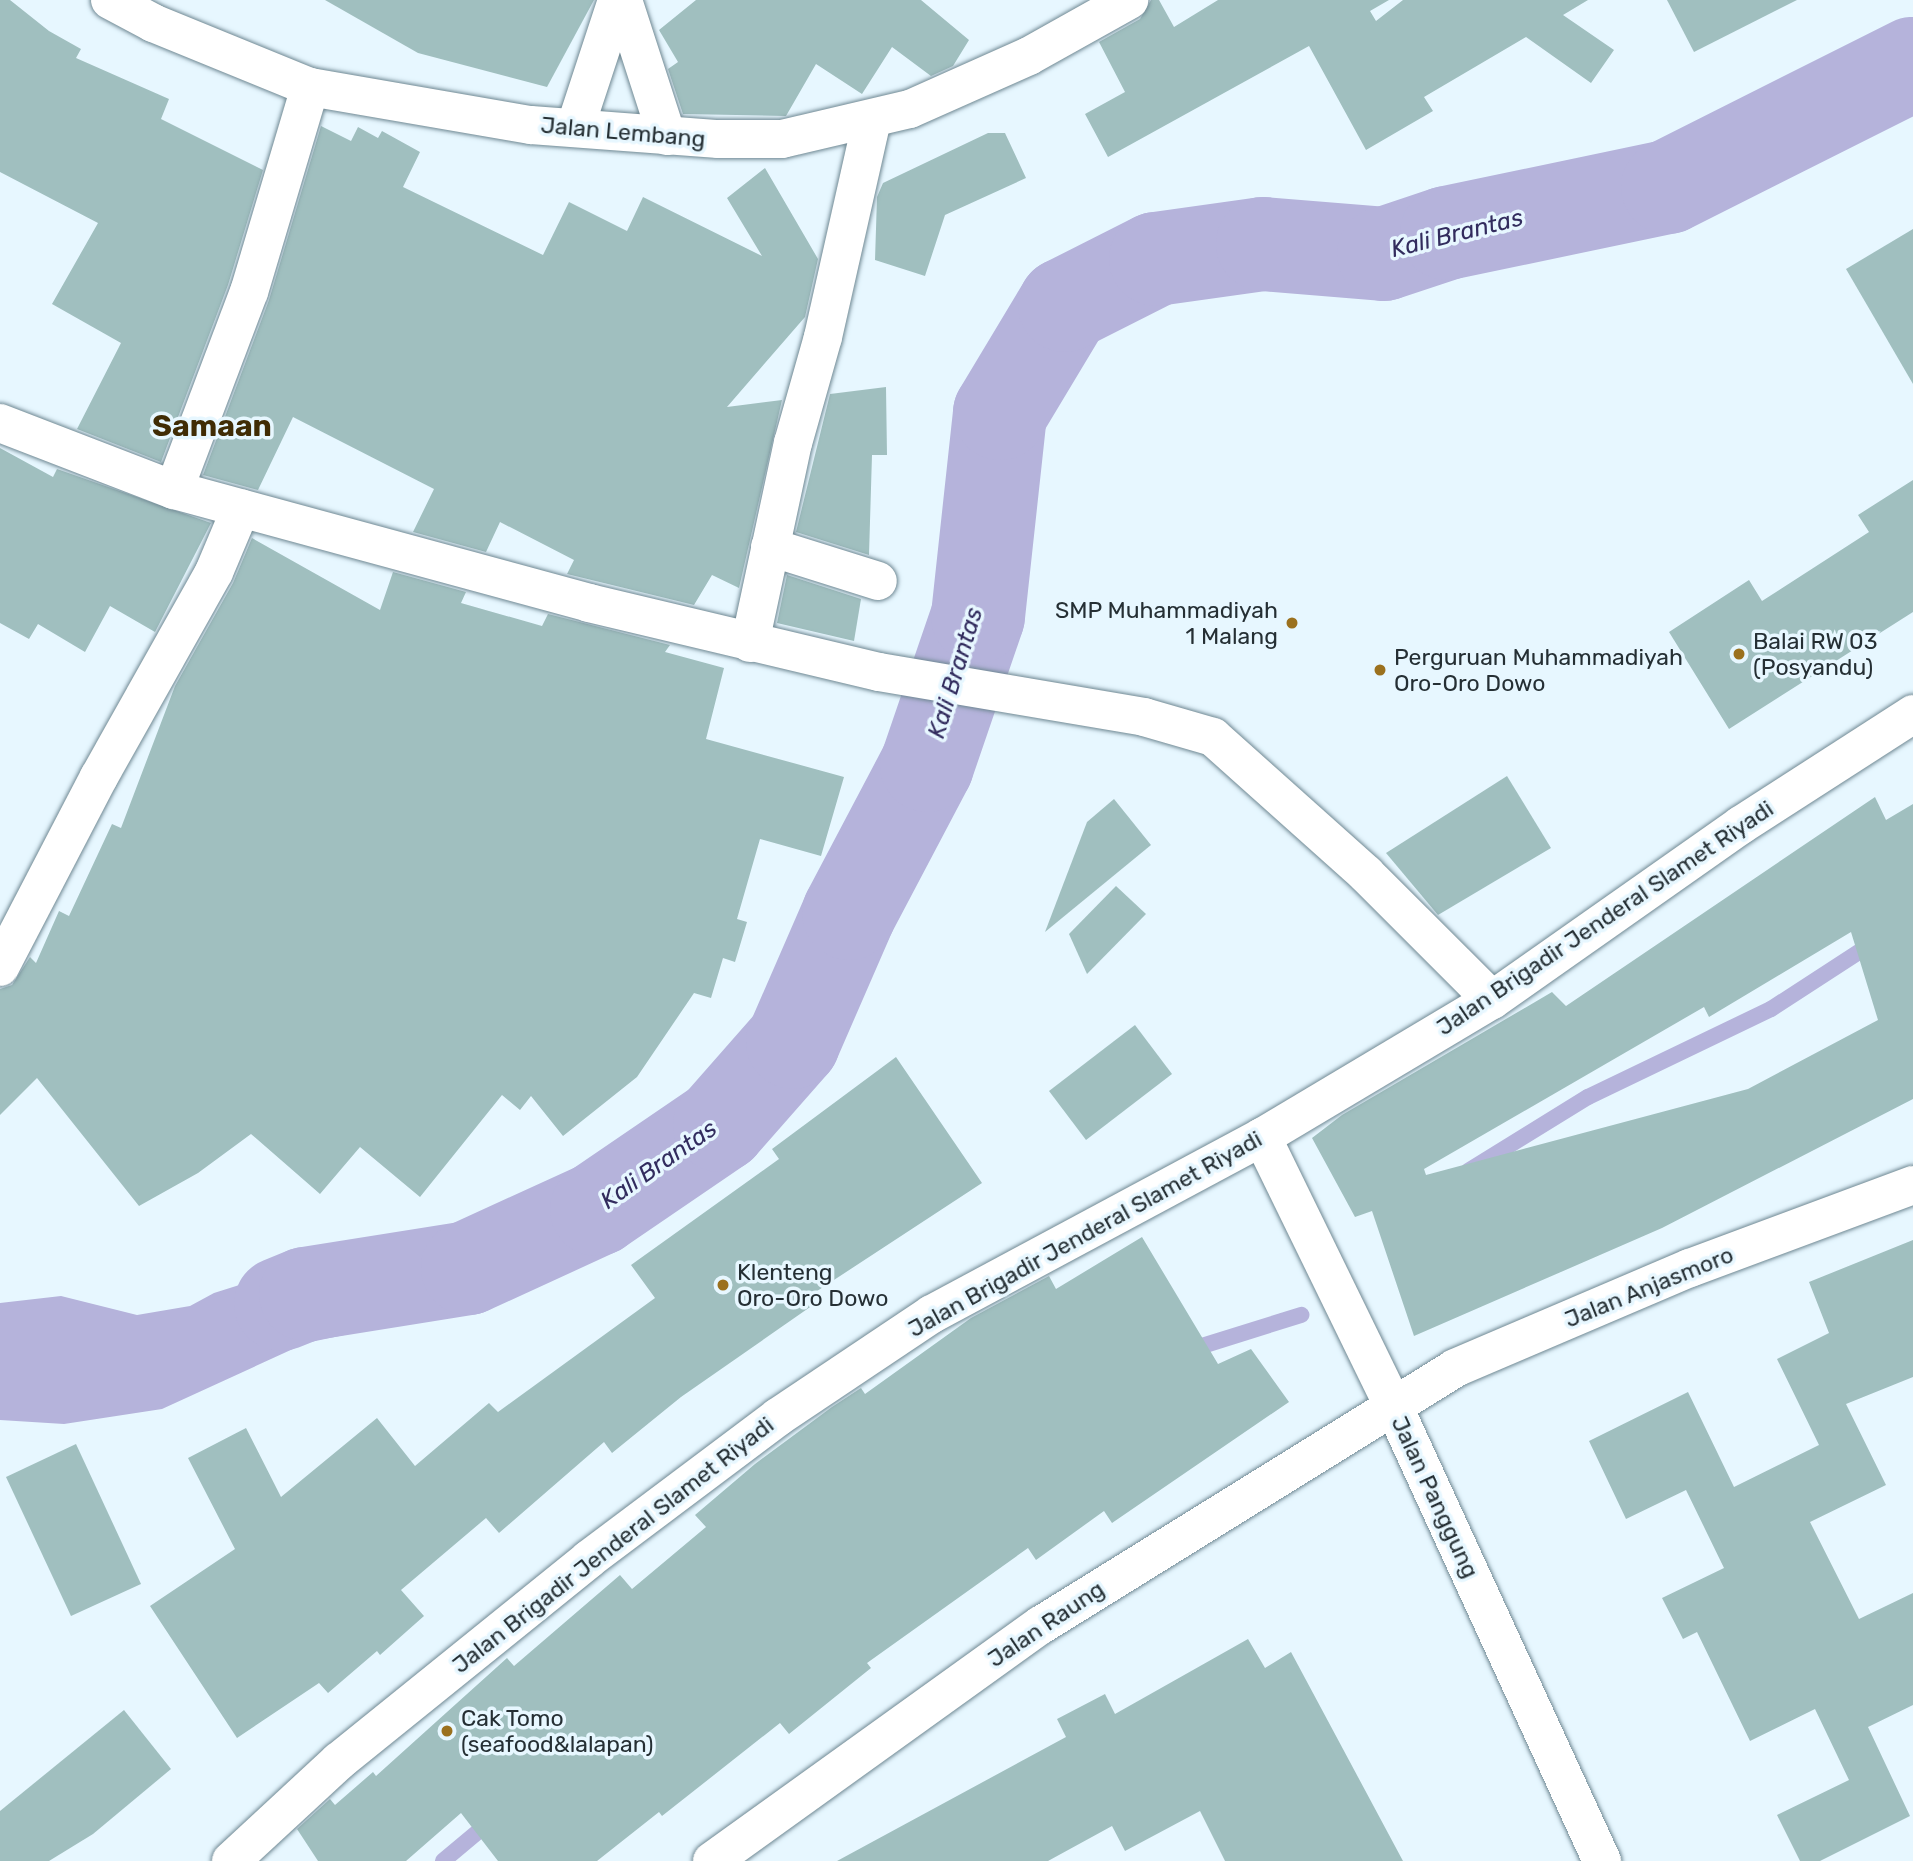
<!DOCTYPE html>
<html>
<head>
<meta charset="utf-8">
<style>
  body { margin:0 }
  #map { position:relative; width:1913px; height:1861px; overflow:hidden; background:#e7f7ff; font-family:Rubik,sans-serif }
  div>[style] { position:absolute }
  .water>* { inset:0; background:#b5b3db }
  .stream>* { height:16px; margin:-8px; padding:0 8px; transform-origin:8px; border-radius:8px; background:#b5b3db }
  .river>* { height:94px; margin:-47px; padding:0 47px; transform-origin:47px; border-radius:47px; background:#b5b3db }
  .building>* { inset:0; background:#a0bfbf }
  .roads { filter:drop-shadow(0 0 2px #6f8893) drop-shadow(0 0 2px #6f8893) }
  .street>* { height:38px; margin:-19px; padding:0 19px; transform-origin:19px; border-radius:19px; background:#fff }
  .secondary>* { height:38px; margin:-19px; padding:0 19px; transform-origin:19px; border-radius:19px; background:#fff }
  .primary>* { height:38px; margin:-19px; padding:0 19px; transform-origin:19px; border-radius:19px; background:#fff }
  .dots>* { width:19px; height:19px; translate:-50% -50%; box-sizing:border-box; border:4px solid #e7f7ff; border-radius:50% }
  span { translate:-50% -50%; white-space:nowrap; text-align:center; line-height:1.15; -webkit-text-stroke:7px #e7f7ff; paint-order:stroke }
  .street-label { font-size:23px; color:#252f34 }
  .poi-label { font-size:23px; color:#252f34 }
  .right { translate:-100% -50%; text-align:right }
  .left { translate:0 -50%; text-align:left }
  .water-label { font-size:24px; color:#322c5e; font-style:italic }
  .district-label { font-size:30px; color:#402c05; font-weight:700 }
</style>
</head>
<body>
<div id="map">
  <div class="water">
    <i style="clip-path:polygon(389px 1238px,425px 1318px,306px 1343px,162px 1409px,64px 1424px,0 1420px,0 1303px,61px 1296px,137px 1315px,190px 1306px,214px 1293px)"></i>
  </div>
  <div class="stream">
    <i style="left:1468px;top:1171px;width:141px;rotate:-31.7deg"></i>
    <i style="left:1588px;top:1097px;width:203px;rotate:-25.7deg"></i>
    <i style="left:1771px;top:1009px;width:123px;rotate:-33deg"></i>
    <i style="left:1186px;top:1351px;width:121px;rotate:-17.4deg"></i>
    <i style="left:443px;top:1861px;width:64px;rotate:-39.9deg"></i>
  </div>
  <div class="river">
    <i style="left:281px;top:1304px;width:27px;rotate:-22deg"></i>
    <i style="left:306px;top:1294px;width:164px;rotate:-9.1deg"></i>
    <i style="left:468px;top:1268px;width:142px;rotate:-24.6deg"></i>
    <i style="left:597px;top:1209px;width:149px;rotate:-34.3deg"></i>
    <i style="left:720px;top:1125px;width:111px;rotate:-48.7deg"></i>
    <i style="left:793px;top:1042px;width:141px;rotate:-66.5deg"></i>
    <i style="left:849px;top:913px;width:167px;rotate:-62.2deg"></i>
    <i style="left:927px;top:765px;width:157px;rotate:-71.1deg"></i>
    <i style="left:978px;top:616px;width:204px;rotate:-83.8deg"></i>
    <i style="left:1000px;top:413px;width:126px;rotate:-59deg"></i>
    <i style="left:1065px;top:305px;width:102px;rotate:-26.8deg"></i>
    <i style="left:1156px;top:259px;width:108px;rotate:-8deg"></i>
    <i style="left:1263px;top:244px;width:121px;rotate:4.7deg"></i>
    <i style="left:1384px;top:254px;width:66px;rotate:-18.4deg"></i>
    <i style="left:1447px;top:233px;width:226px;rotate:-11.8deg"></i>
    <i style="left:1668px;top:187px;width:274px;rotate:-26.7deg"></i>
  </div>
  <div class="building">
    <i style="clip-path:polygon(0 0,10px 0,49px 31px,81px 49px,76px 58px,169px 99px,161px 119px,263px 170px,228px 285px,161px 462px,77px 429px,121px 343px,52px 304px,98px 223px,0 172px)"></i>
    <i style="clip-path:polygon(325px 0,594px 0,547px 87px,418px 53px)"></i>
    <i style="clip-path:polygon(696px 0,921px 0,969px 40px,953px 66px,931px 76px,892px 47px,862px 94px,816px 64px,786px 116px,683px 114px,668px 69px,678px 62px,659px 30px)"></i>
    <i style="clip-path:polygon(1151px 0,1159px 0,1174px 27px,1218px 0,1389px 0,1370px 11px,1376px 21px,1403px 0,1588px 0,1563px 15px,1614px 50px,1591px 83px,1526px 37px,1424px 97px,1433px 111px,1366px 150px,1309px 46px,1108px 157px,1085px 114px,1125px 92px,1099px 42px,1140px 19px)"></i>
    <i style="clip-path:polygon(1667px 0,1797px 0,1694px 52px)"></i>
    <i style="clip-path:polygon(321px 126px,351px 141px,358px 127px,378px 138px,382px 131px,420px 152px,403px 187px,543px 255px,569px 202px,627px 231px,643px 197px,762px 256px,727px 198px,765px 168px,818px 259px,805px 317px,727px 407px,782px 400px,739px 588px,712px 575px,694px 605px,567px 574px,574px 560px,500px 522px,486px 552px,413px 532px,434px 489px,293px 417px,258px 490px,203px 475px,269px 300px)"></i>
    <i style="clip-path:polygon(988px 133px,1005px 133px,1026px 178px,945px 215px,925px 276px,875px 260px,877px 197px,883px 183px)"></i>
    <i style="clip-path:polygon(1913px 229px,1913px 384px,1846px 269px)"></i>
    <i style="clip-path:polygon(886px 387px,887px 455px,872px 455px,869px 555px,796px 532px,830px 394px)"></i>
    <i style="clip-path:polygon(0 448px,53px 477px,57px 469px,211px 523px,155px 632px,110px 606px,85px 652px,38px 624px,29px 639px,0 623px)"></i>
    <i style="clip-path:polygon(1913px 480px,1913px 612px,1729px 729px,1669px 632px,1749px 580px,1762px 601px,1869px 532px,1858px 515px)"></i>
    <i style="clip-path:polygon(252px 538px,380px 610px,393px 572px,466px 592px,461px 603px,542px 626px,548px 614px,670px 645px,665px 652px,724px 668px,706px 739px,844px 777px,821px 856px,760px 839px,737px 919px,747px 922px,735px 962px,723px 958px,711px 998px,694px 993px,637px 1077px,563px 1136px,531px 1096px,520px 1110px,502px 1095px,420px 1197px,360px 1147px,320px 1194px,251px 1134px,198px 1173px,139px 1206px,37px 1078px,0 1115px,0 989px,12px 985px,30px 957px,36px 963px,59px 911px,69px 916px,112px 824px,121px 828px,175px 686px,233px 583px)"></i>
    <i style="clip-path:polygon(787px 575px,861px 599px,854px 641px,777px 623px)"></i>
    <i style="clip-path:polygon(1507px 776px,1551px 848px,1438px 915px,1386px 853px)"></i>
    <i style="clip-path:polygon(evenodd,1875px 797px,1886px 820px,1913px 804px,1913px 1099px,1662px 1228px,1414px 1336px,1372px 1211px,1355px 1217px,1312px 1138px,1342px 1115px,1552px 992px,1566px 1006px,1875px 797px,1851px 932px,1878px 1020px,1748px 1089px,1426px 1175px,1424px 1169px,1704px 1007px,1709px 1017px,1851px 932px)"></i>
    <i style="clip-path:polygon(1114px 799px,1151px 845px,1045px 932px,1087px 822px)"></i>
    <i style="clip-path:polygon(1116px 886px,1146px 914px,1087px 974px,1069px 934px)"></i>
    <i style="clip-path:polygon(1135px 1025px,1172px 1074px,1086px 1140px,1049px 1091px)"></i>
    <i style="clip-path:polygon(896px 1057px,982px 1183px,808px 1297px,813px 1305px,681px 1397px,612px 1453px,604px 1442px,499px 1533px,486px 1518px,401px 1590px,424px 1616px,380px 1655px,377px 1651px,328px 1693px,319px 1683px,237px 1738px,150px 1606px,235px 1549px,188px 1458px,246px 1428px,281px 1497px,377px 1418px,415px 1466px,489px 1403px,498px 1412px,655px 1298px,631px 1265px,779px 1159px,772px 1149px)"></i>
    <i style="clip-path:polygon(1142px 1237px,1218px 1364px,1251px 1349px,1289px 1402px,1112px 1523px,1104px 1511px,1036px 1560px,1028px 1548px,867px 1663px,871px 1668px,789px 1734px,780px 1723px,662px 1816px,659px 1812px,597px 1861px,498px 1861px,461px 1813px,406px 1861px,318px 1861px,297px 1829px,330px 1799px,335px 1805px,373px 1772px,376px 1776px,507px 1658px,514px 1666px,620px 1575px,632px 1589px,706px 1527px,695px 1515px,755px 1464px,832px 1407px,861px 1388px,865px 1394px,971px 1318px,1049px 1276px,1056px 1289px)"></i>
    <i style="clip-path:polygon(1913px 1240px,1913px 1377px,1846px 1404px,1886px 1485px,1810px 1522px,1859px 1619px,1913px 1593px,1913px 1705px,1868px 1727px,1910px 1816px,1820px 1861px,1800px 1861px,1777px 1815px,1849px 1780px,1815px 1709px,1750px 1741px,1697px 1632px,1683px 1639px,1662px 1598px,1724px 1568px,1686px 1490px,1626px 1519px,1589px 1441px,1688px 1392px,1734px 1487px,1819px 1445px,1777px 1359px,1829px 1333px,1809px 1282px)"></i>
    <i style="clip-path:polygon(76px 1444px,141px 1584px,71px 1616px,6px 1477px)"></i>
    <i style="clip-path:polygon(1248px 1639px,1265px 1668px,1291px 1652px,1403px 1861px,1225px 1861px,1200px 1811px,1125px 1851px,1112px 1826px,1048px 1861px,837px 1861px,1066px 1737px,1057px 1719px,1105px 1694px,1115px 1714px)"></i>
    <i style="clip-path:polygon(124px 1710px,171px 1769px,93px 1834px,49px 1861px,0 1861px,0 1811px)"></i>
  </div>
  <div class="roads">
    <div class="street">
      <i style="left:110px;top:0;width:49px;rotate:28.1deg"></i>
      <i style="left:153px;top:23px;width:170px;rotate:22.2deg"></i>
      <i style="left:310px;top:87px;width:224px;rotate:9.8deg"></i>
      <i style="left:531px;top:125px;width:188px;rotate:4.3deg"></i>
      <i style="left:718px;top:139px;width:64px"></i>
      <i style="left:782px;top:139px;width:131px;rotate:-13.2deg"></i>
      <i style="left:910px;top:109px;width:130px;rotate:-24deg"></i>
      <i style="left:1029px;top:56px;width:115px;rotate:-29.2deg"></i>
      <i style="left:623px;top:0;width:143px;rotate:72.1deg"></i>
      <i style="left:575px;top:128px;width:135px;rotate:-71.8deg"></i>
      <i style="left:0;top:423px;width:186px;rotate:21.1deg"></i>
      <i style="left:174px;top:490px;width:430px;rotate:15.2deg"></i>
      <i style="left:589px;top:603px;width:298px;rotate:13.4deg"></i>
      <i style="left:879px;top:672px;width:269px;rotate:9.6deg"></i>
      <i style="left:1144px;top:717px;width:72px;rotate:16.2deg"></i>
      <i style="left:1213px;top:737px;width:205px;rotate:41.8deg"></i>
      <i style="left:1366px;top:874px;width:178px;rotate:45deg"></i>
      <i style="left:174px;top:490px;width:212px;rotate:-69.3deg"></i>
      <i style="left:249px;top:292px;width:214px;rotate:-73.4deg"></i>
      <i style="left:770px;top:547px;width:113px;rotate:17.5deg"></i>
      <i style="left:750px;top:643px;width:205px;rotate:-77.9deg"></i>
      <i style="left:793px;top:443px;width:110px;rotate:-74.2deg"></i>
      <i style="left:823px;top:337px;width:222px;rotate:-77.3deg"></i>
      <i style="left:0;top:967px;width:214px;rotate:-62.5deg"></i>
      <i style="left:99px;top:777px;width:235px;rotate:-60.7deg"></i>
      <i style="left:214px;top:572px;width:69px;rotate:-67.1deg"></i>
      <i style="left:712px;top:1861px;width:405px;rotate:-35.7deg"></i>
      <i style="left:1041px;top:1625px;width:487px;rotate:-31.8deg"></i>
      <i style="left:1455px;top:1368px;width:255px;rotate:-23.1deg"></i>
      <i style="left:1690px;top:1268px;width:238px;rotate:-20.4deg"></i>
    </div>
    <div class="secondary">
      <i style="left:1262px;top:1137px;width:298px;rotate:64deg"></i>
      <i style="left:1393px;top:1405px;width:502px;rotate:65.38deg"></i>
    </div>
    <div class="primary">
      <i style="left:231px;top:1861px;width:147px;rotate:-42.8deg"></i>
      <i style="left:339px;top:1761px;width:321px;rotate:-38.9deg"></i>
      <i style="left:589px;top:1559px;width:236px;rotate:-36.9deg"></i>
      <i style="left:778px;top:1417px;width:185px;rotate:-33.8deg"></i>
      <i style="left:932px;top:1314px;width:374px;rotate:-28.2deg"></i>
      <i style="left:1262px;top:1137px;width:268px;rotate:-30.8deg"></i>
      <i style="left:1492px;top:1000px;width:304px;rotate:-35.1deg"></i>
      <i style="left:1741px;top:825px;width:205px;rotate:-32.8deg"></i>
    </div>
  </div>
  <div class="dots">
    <i style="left:1292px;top:623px;background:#9b711e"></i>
    <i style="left:1739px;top:654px;background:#9b711e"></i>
    <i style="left:1380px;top:670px;background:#9b711e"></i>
    <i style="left:723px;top:1285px;background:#9b711e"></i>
    <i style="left:447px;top:1731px;background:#9b711e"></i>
  </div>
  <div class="street-label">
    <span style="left:623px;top:132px;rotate:5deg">Jalan Lembang</span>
    <span style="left:1605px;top:918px;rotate:-34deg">Jalan Brigadir Jenderal Slamet Riyadi</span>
    <span style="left:1085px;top:1234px;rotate:-29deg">Jalan Brigadir Jenderal Slamet Riyadi</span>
    <span style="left:1649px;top:1287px;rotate:-22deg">Jalan Anjasmoro</span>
    <span style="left:1435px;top:1497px;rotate:65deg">Jalan Panggung</span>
    <span style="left:613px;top:1545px;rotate:-38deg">Jalan Brigadir Jenderal Slamet Riyadi</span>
    <span style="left:1046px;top:1624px;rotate:-34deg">Jalan Raung</span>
  </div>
  <div class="poi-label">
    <span class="right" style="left:1278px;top:623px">SMP Muhammadiyah<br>1 Malang</span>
    <span class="left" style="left:1753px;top:654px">Balai RW 03<br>(Posyandu)</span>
    <span class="left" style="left:1394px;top:670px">Perguruan Muhammadiyah<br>Oro-Oro Dowo</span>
    <span class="left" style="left:737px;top:1285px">Klenteng<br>Oro-Oro Dowo</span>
    <span class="left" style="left:461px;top:1731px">Cak Tomo<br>(seafood&amp;lalapan)</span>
  </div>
  <div class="water-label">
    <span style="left:1457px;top:234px;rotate:-14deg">Kali Brantas</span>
    <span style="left:956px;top:673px;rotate:-73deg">Kali Brantas</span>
    <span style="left:659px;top:1165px;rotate:-35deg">Kali Brantas</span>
  </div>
  <div class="district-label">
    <span style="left:212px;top:426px">Samaan</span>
  </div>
</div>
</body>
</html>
